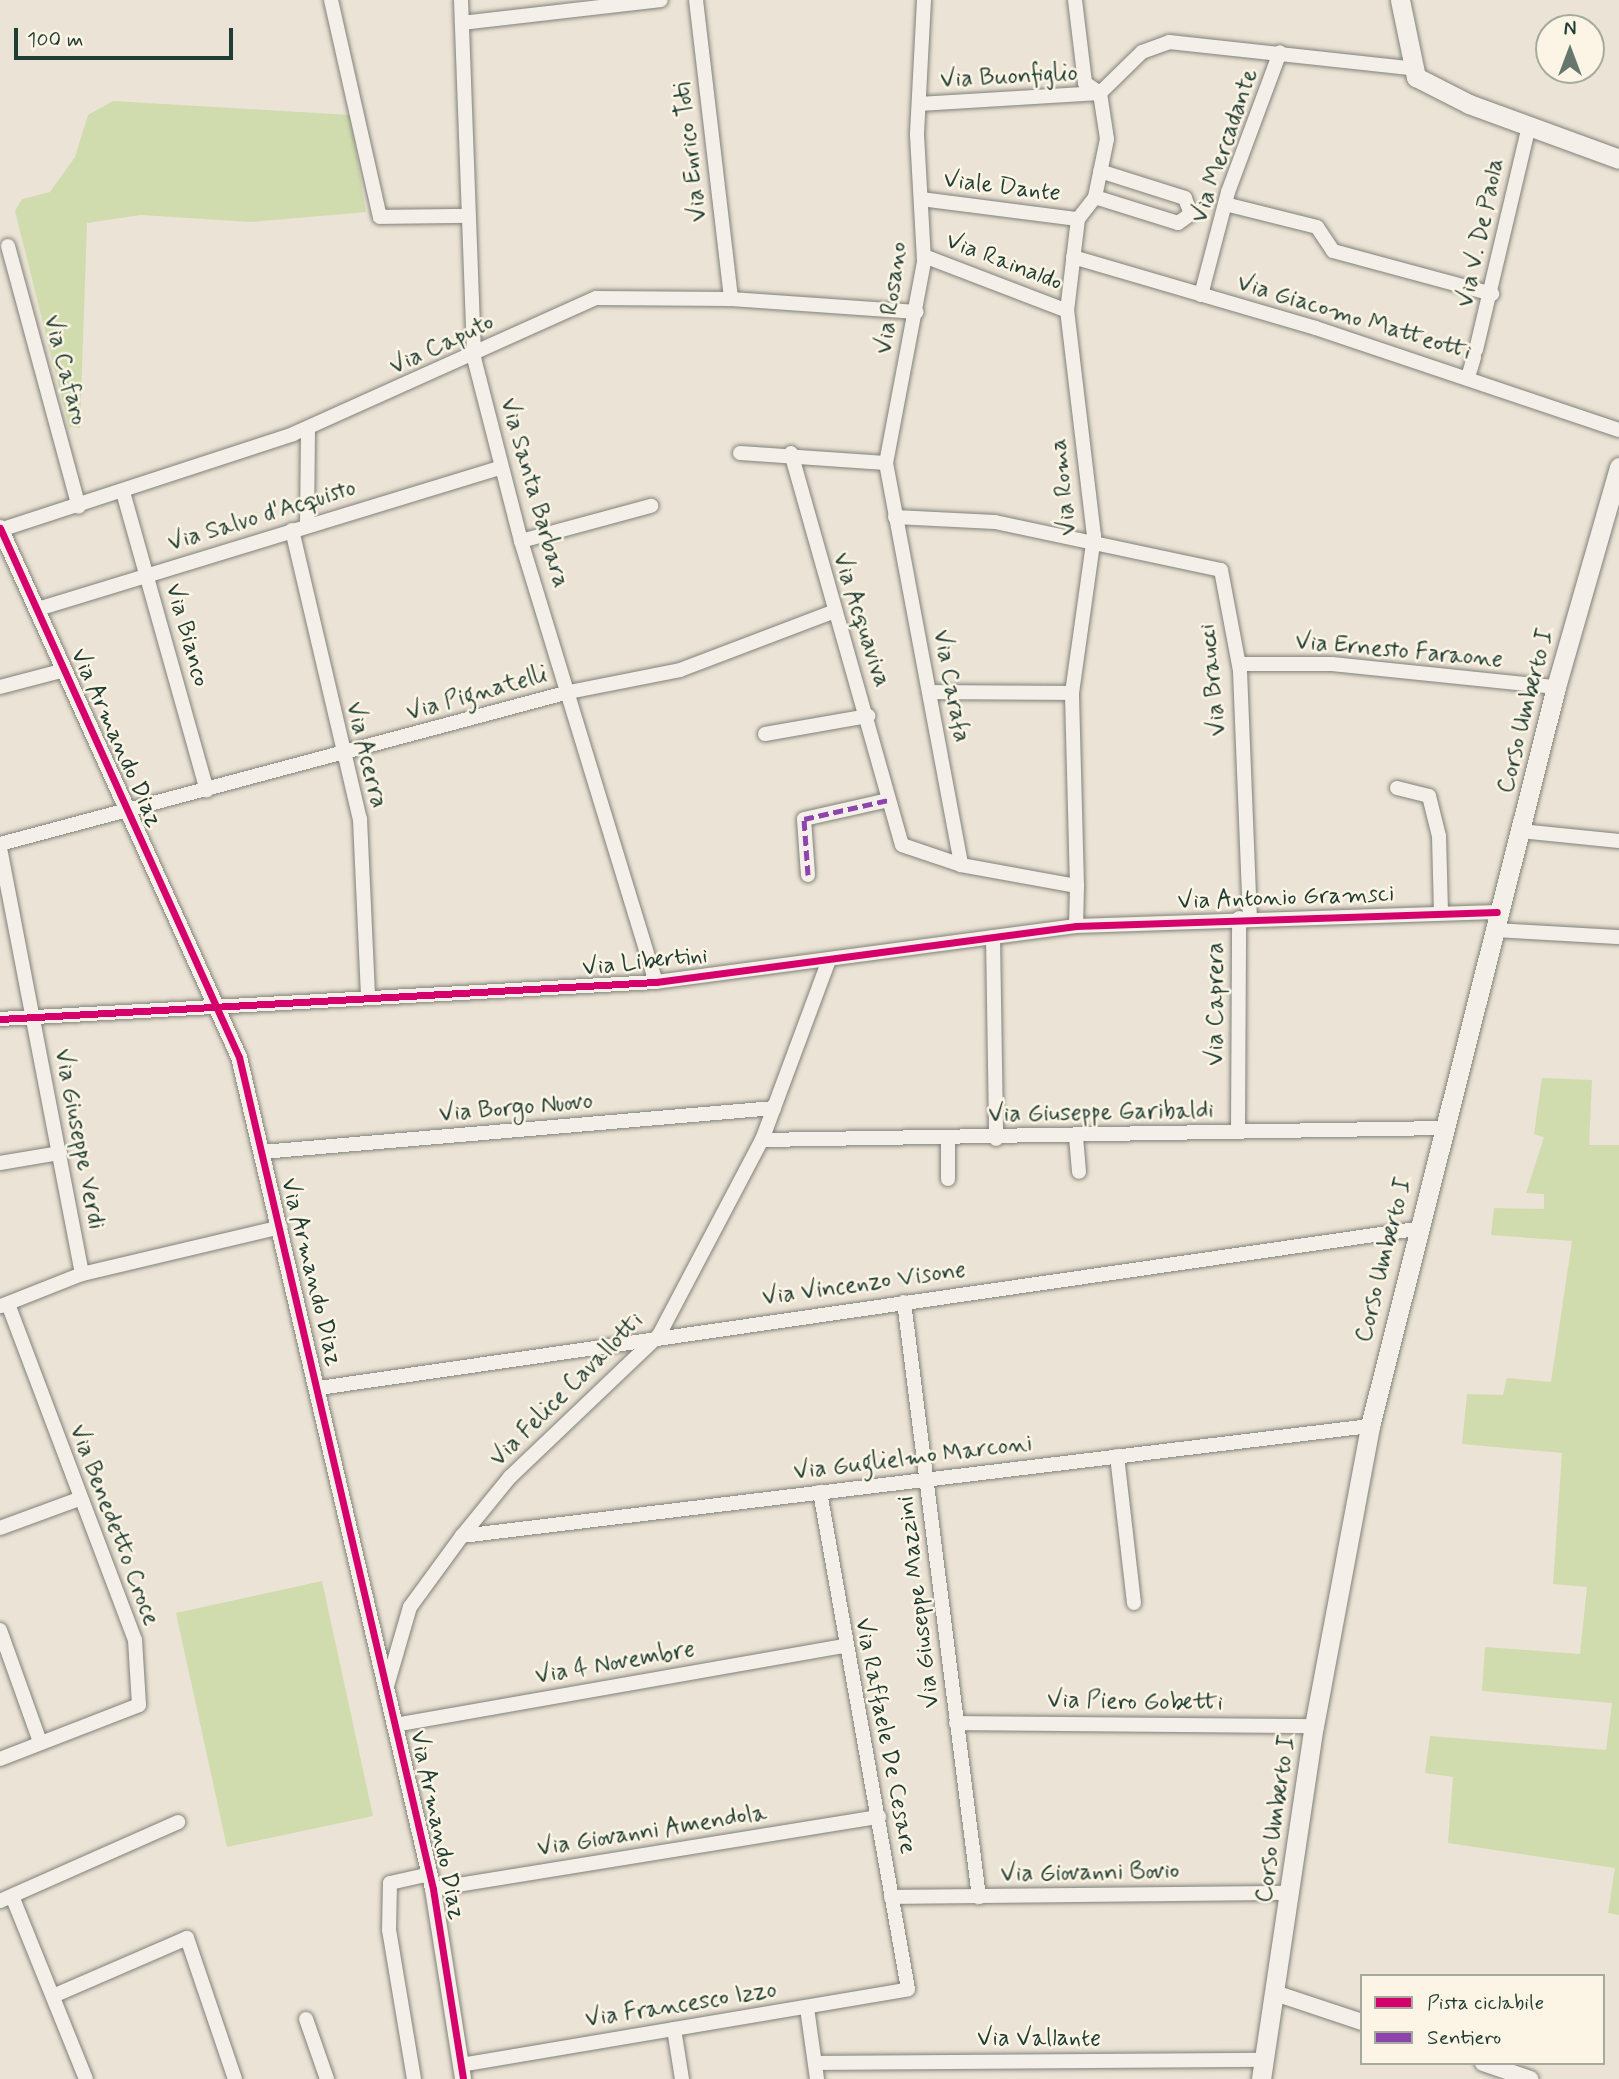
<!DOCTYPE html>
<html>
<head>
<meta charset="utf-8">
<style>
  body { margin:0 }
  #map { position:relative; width:1619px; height:2079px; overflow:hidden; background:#ebe3d5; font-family:Mynerve,sans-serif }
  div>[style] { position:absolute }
  .green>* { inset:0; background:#d0dcae }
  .roads { filter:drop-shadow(0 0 2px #80827a) drop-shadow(0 0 2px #80827a) }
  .minor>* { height:14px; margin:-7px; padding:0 7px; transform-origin:7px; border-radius:7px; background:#f4f0e9 }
  .tertiary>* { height:16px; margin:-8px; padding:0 8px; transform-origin:8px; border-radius:8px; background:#f4f0e9 }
  .secondary>* { height:19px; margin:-9.5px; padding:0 9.5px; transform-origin:9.5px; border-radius:9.5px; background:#f4f0e9 }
  .quiet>* { height:5px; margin-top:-2.5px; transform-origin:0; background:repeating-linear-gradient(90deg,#8e44ad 0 10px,transparent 0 15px) }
  .cycleway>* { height:7px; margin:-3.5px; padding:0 3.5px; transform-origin:3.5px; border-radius:3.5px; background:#d6006c }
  span { translate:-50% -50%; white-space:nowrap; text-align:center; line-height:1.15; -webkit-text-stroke:5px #fcf5e5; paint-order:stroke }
  .street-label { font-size:24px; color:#1f3d34 }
  .legend { position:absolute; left:1360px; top:1974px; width:245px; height:91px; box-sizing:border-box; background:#fcf5e5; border:2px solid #a4ab9e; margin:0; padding:9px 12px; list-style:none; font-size:21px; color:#1f3d34 }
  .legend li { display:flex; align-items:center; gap:14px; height:35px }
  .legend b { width:35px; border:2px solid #a4ab9e }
  .north { position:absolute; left:1535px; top:14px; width:70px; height:70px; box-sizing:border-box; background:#fcf5e5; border:2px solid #a4ab9e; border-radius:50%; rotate:0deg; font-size:19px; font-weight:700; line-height:28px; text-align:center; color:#1f3d34 }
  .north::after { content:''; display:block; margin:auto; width:24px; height:32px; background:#66776c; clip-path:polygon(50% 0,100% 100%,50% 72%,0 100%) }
  .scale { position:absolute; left:14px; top:28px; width:219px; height:32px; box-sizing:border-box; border:4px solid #1f3d34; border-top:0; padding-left:9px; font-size:21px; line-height:24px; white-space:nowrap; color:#1f3d34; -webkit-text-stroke:5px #fcf5e5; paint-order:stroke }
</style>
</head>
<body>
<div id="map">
  <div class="green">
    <i style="clip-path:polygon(113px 101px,350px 115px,366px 212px,251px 222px,141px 215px,87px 223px,80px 428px,69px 427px,15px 211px,22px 199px,50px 192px,75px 157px,88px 115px)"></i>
    <i style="clip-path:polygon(1542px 1078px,1592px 1080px,1589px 1145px,1619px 1145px,1619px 1915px,1608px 1913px,1615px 1868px,1448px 1843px,1453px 1777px,1425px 1773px,1430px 1736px,1606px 1750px,1612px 1703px,1482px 1691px,1485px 1647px,1580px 1654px,1587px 1587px,1553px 1584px,1562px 1453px,1462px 1444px,1467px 1394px,1503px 1395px,1507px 1378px,1551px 1382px,1572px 1241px,1491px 1235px,1494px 1208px,1544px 1209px,1544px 1194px,1526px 1193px,1544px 1137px,1534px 1134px)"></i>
    <i style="clip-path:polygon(322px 1581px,373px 1816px,227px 1847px,176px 1613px)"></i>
  </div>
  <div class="roads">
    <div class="minor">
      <i style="left:331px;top:0;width:222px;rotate:77.3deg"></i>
      <i style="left:380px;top:217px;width:88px;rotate:-0.7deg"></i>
      <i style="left:461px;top:0;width:358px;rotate:87.9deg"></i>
      <i style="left:474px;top:358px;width:189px;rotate:75.6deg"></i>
      <i style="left:521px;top:541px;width:461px;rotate:73deg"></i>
      <i style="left:696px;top:0;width:301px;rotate:83.3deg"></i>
      <i style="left:924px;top:0;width:135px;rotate:93deg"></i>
      <i style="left:917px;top:135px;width:127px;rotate:86.8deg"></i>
      <i style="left:924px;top:262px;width:205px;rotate:100.7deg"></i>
      <i style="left:886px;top:463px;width:409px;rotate:79.4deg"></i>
      <i style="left:1075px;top:0;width:84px;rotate:83.1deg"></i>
      <i style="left:1085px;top:83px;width:18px;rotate:34deg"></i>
      <i style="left:462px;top:23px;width:200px;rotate:-6.6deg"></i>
      <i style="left:919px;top:104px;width:181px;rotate:-3.5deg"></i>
      <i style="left:1100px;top:93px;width:59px;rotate:-44.3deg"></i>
      <i style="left:1142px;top:52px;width:29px;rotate:-20deg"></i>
      <i style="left:1169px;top:42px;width:242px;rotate:6.2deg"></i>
      <i style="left:1095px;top:197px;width:87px;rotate:17.4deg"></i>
      <i style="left:1178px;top:223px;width:16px;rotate:-35deg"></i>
      <i style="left:1191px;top:214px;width:17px;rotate:-111deg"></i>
      <i style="left:1185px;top:198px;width:89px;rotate:-162.4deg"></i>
      <i style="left:921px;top:199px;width:158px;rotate:7.3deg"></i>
      <i style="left:1225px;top:204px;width:95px;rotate:14deg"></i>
      <i style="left:1317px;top:227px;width:29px;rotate:56deg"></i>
      <i style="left:1333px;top:251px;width:165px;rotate:15.1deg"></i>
      <i style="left:8px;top:246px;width:270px;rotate:74.8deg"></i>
      <i style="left:924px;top:256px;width:153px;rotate:21deg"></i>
      <i style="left:1073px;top:257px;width:253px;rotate:16.3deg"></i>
      <i style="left:1316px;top:328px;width:320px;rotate:18.6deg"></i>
      <i style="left:1201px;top:295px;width:106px;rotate:-75.3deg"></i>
      <i style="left:1228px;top:192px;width:149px;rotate:-69.6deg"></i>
      <i style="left:1476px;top:350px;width:230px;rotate:-76.7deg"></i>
      <i style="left:1468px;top:377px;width:21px;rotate:-73deg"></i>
      <i style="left:740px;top:453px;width:146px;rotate:3.9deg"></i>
      <i style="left:791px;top:453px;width:407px;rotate:74.2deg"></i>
      <i style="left:902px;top:845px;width:62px;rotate:18.7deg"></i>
      <i style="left:961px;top:865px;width:118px;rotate:10.3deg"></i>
      <i style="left:1077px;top:886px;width:40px;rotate:91.4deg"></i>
      <i style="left:123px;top:492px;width:310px;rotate:74.3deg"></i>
      <i style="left:895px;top:517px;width:100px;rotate:2.9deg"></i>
      <i style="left:995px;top:522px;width:231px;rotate:12deg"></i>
      <i style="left:1221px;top:570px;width:103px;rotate:79.3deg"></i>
      <i style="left:1240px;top:671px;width:246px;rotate:87.7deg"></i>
      <i style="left:307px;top:526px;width:98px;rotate:-89.4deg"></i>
      <i style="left:0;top:530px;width:308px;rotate:-18.1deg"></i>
      <i style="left:293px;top:434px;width:332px;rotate:-24.2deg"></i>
      <i style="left:596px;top:298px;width:135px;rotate:0.4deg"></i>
      <i style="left:731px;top:299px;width:186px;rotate:4deg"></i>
      <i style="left:292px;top:530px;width:297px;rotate:76.8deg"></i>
      <i style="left:360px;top:819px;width:176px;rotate:87.4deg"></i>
      <i style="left:521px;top:541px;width:135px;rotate:-15.1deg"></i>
      <i style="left:38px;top:609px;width:483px;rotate:-17deg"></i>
      <i style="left:1239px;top:664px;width:93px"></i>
      <i style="left:1332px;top:664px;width:225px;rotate:5.9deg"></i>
      <i style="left:0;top:687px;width:67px;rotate:-14.7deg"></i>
      <i style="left:930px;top:692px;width:142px;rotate:0.4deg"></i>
      <i style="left:765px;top:734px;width:105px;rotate:-9.9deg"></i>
      <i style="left:1397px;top:788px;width:33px;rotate:14deg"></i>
      <i style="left:1429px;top:796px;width:41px;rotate:76deg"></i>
      <i style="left:1439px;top:836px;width:77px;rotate:88.5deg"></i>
      <i style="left:1520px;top:831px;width:100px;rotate:5.8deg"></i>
      <i style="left:0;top:844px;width:589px;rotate:-14.96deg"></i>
      <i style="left:569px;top:692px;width:113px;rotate:-11.2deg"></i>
      <i style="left:680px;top:670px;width:166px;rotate:-20.8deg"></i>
      <i style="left:0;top:848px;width:434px;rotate:79.1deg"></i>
      <i style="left:808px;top:875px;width:56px;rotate:-94.1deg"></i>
      <i style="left:804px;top:819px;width:86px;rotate:-12.7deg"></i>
      <i style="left:1077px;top:886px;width:193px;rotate:-91.5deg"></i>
      <i style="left:1072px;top:693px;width:159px;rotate:-82deg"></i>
      <i style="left:1094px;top:536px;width:227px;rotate:-96.8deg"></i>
      <i style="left:1067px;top:311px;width:93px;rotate:-83.2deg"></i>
      <i style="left:1078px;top:219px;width:28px;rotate:-52deg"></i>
      <i style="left:1095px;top:197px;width:59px;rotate:-78.3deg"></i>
      <i style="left:1107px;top:139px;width:47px;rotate:-98.7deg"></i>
      <i style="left:1493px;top:930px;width:126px;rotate:3.2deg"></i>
      <i style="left:993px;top:937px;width:202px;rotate:89.1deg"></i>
      <i style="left:0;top:1019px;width:657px;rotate:-3.23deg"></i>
      <i style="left:656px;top:982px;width:424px;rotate:-7.6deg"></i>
      <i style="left:1076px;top:926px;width:421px;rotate:-1.9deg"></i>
      <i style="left:1238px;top:1132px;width:214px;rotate:-89.7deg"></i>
      <i style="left:1076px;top:1137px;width:35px;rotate:85deg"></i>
      <i style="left:948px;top:1139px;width:40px;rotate:90deg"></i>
      <i style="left:762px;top:1140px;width:680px;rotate:-1.01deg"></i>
      <i style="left:262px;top:1152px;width:514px;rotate:-4.91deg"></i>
      <i style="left:0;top:1163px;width:61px;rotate:-9.5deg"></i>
      <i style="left:904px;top:1302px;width:600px;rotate:82.82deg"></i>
      <i style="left:1px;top:1306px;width:87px;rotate:-21.6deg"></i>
      <i style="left:82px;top:1274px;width:204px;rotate:-13.3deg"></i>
      <i style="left:319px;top:1388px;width:1107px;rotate:-8.25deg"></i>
      <i style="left:1117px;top:1456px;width:148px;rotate:83.4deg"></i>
      <i style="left:0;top:1528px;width:84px;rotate:-20.2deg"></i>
      <i style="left:462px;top:1536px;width:915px;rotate:-6.91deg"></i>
      <i style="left:0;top:1630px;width:119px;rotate:70.3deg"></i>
      <i style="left:387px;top:1686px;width:82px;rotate:-73.8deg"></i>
      <i style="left:410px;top:1607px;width:88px;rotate:-53.8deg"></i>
      <i style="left:462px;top:1536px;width:76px;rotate:-50.9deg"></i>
      <i style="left:510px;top:1477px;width:206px;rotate:-43.6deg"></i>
      <i style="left:659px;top:1335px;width:221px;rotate:-62.2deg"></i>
      <i style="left:762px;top:1140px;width:192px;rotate:-69.6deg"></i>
      <i style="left:956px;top:1723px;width:358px;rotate:0.5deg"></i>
      <i style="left:395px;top:1725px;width:455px;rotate:-10deg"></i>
      <i style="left:0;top:1759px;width:149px;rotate:-21.2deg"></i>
      <i style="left:139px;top:1705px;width:65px;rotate:-93.5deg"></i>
      <i style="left:135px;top:1640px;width:359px;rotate:-110.7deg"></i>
      <i style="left:433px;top:1889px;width:452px;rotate:-9.2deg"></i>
      <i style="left:12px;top:1896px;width:197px;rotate:68deg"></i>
      <i style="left:891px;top:1897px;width:399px;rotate:-0.6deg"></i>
      <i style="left:0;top:1901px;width:195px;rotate:-23.9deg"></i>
      <i style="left:53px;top:1996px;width:146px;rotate:-23.4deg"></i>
      <i style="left:187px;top:1938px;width:149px;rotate:71.2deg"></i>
      <i style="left:807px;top:2008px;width:72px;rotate:82deg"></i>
      <i style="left:306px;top:2019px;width:64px;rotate:70.7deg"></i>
      <i style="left:674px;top:2029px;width:51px;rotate:80.9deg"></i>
      <i style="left:815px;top:2063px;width:449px;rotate:-0.4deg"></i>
      <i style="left:461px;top:2065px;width:453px;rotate:-9.6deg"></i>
      <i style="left:908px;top:1989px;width:505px;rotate:-100.04deg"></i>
      <i style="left:414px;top:2079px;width:151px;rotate:-99.5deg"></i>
      <i style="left:389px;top:1930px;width:47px;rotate:-88.8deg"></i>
      <i style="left:390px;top:1883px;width:41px;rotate:-12.7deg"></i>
    </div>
    <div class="tertiary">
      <i style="left:0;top:528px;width:580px;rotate:65.69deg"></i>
      <i style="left:239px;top:1057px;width:854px;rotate:76.87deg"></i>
      <i style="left:433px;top:1889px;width:192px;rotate:81deg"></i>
      <i style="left:1275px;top:1993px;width:92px;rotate:18.4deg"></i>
      <i style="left:1483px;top:2063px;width:50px;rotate:18.8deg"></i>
    </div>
    <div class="secondary">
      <i style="left:1400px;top:0;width:79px;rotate:78.3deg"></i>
      <i style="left:1416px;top:77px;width:59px;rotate:27deg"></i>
      <i style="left:1469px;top:104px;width:160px;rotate:20.1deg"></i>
      <i style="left:1261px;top:2079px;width:357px;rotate:-81.5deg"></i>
      <i style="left:1314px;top:1726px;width:305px;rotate:-79.4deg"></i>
      <i style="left:1370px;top:1426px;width:762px;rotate:-75.87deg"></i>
      <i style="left:1556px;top:687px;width:229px;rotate:-74deg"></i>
    </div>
  </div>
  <div class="quiet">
    <i style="left:808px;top:875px;width:56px;rotate:-94.1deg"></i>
    <i style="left:804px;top:819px;width:86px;rotate:-12.7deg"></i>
  </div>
  <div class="cycleway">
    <i style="left:0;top:528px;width:580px;rotate:65.69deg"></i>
    <i style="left:239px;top:1057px;width:854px;rotate:76.87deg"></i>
    <i style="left:433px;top:1889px;width:192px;rotate:81deg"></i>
    <i style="left:0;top:1019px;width:657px;rotate:-3.23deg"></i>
    <i style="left:656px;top:982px;width:424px;rotate:-7.6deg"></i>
    <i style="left:1076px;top:926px;width:421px;rotate:-1.9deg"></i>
  </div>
  <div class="street-label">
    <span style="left:1009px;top:77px;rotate:-3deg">Via Buonfiglio</span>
    <span style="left:1225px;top:146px;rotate:-71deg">Via Mercadante</span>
    <span style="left:691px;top:152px;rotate:-97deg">Via Enrico Toti</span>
    <span style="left:1002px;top:187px;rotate:7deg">Viale Dante</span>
    <span style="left:1481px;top:233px;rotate:-78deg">Via V. De Paola</span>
    <span style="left:1004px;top:262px;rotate:21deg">Via Rainaldo</span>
    <span style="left:892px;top:298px;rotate:-82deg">Via Rosano</span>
    <span style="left:1354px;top:318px;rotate:17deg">Via Giacomo Matteotti</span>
    <span style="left:442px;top:345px;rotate:-25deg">Via Caputo</span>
    <span style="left:65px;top:370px;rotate:75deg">Via Cafaro</span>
    <span style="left:1064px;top:487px;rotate:-96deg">Via Roma</span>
    <span style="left:534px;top:493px;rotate:74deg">Via Santa Barbara</span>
    <span style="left:262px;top:516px;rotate:-17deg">Via Salvo d'Acquisto</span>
    <span style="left:861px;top:620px;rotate:72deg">Via Acquaviva</span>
    <span style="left:187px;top:635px;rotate:74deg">Via Bianco</span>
    <span style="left:1399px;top:651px;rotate:5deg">Via Ernesto Faraone</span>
    <span style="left:1213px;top:680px;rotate:-96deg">Via Braucci</span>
    <span style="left:951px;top:686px;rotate:79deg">Via Carafa</span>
    <span style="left:477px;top:694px;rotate:-16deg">Via Pignatelli</span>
    <span style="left:1526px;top:711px;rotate:-76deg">Corso Umberto I</span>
    <span style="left:116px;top:738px;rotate:66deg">Via Armando Diaz</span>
    <span style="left:366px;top:755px;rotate:76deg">Via Acerra</span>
    <span style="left:1286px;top:898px;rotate:-2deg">Via Antonio Gramsci</span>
    <span style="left:645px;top:962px;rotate:-6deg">Via Libertini</span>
    <span style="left:1216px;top:1004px;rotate:-90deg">Via Caprera</span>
    <span style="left:516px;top:1108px;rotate:-5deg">Via Borgo Nuovo</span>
    <span style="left:1101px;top:1113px;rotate:-1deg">Via Giuseppe Garibaldi</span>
    <span style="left:79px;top:1139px;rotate:79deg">Via Giuseppe Verdi</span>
    <span style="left:1384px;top:1260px;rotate:-76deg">Corso Umberto I</span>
    <span style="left:311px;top:1272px;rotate:76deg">Via Armando Diaz</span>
    <span style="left:864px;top:1284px;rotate:-8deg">Via Vincenzo Visone</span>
    <span style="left:567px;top:1390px;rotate:-45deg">Via Felice Cavallotti</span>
    <span style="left:913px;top:1458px;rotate:-7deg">Via Guglielmo Marconi</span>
    <span style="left:114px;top:1525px;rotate:69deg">Via Benedetto Croce</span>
    <span style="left:919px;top:1602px;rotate:-97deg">Via Giuseppe Mazzini</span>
    <span style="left:615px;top:1663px;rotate:-10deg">Via 4 Novembre</span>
    <span style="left:1135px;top:1702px;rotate:1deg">Via Piero Gobetti</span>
    <span style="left:885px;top:1736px;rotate:79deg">Via Raffaele De Cesare</span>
    <span style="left:1276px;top:1819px;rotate:-82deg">Corso Umberto I</span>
    <span style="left:437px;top:1825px;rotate:78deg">Via Armando Diaz</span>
    <span style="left:652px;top:1831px;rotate:-9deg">Via Giovanni Amendola</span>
    <span style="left:1090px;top:1873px;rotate:-1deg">Via Giovanni Bovio</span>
    <span style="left:681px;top:2005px;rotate:-9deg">Via Francesco Izzo</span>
    <span style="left:1039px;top:2039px">Via Vallante</span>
  </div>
  <ul class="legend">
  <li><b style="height:9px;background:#d6006c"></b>Pista ciclabile</li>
  <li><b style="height:9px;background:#8e44ad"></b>Sentiero</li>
  </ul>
  <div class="north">N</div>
  <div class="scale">100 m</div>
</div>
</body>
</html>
